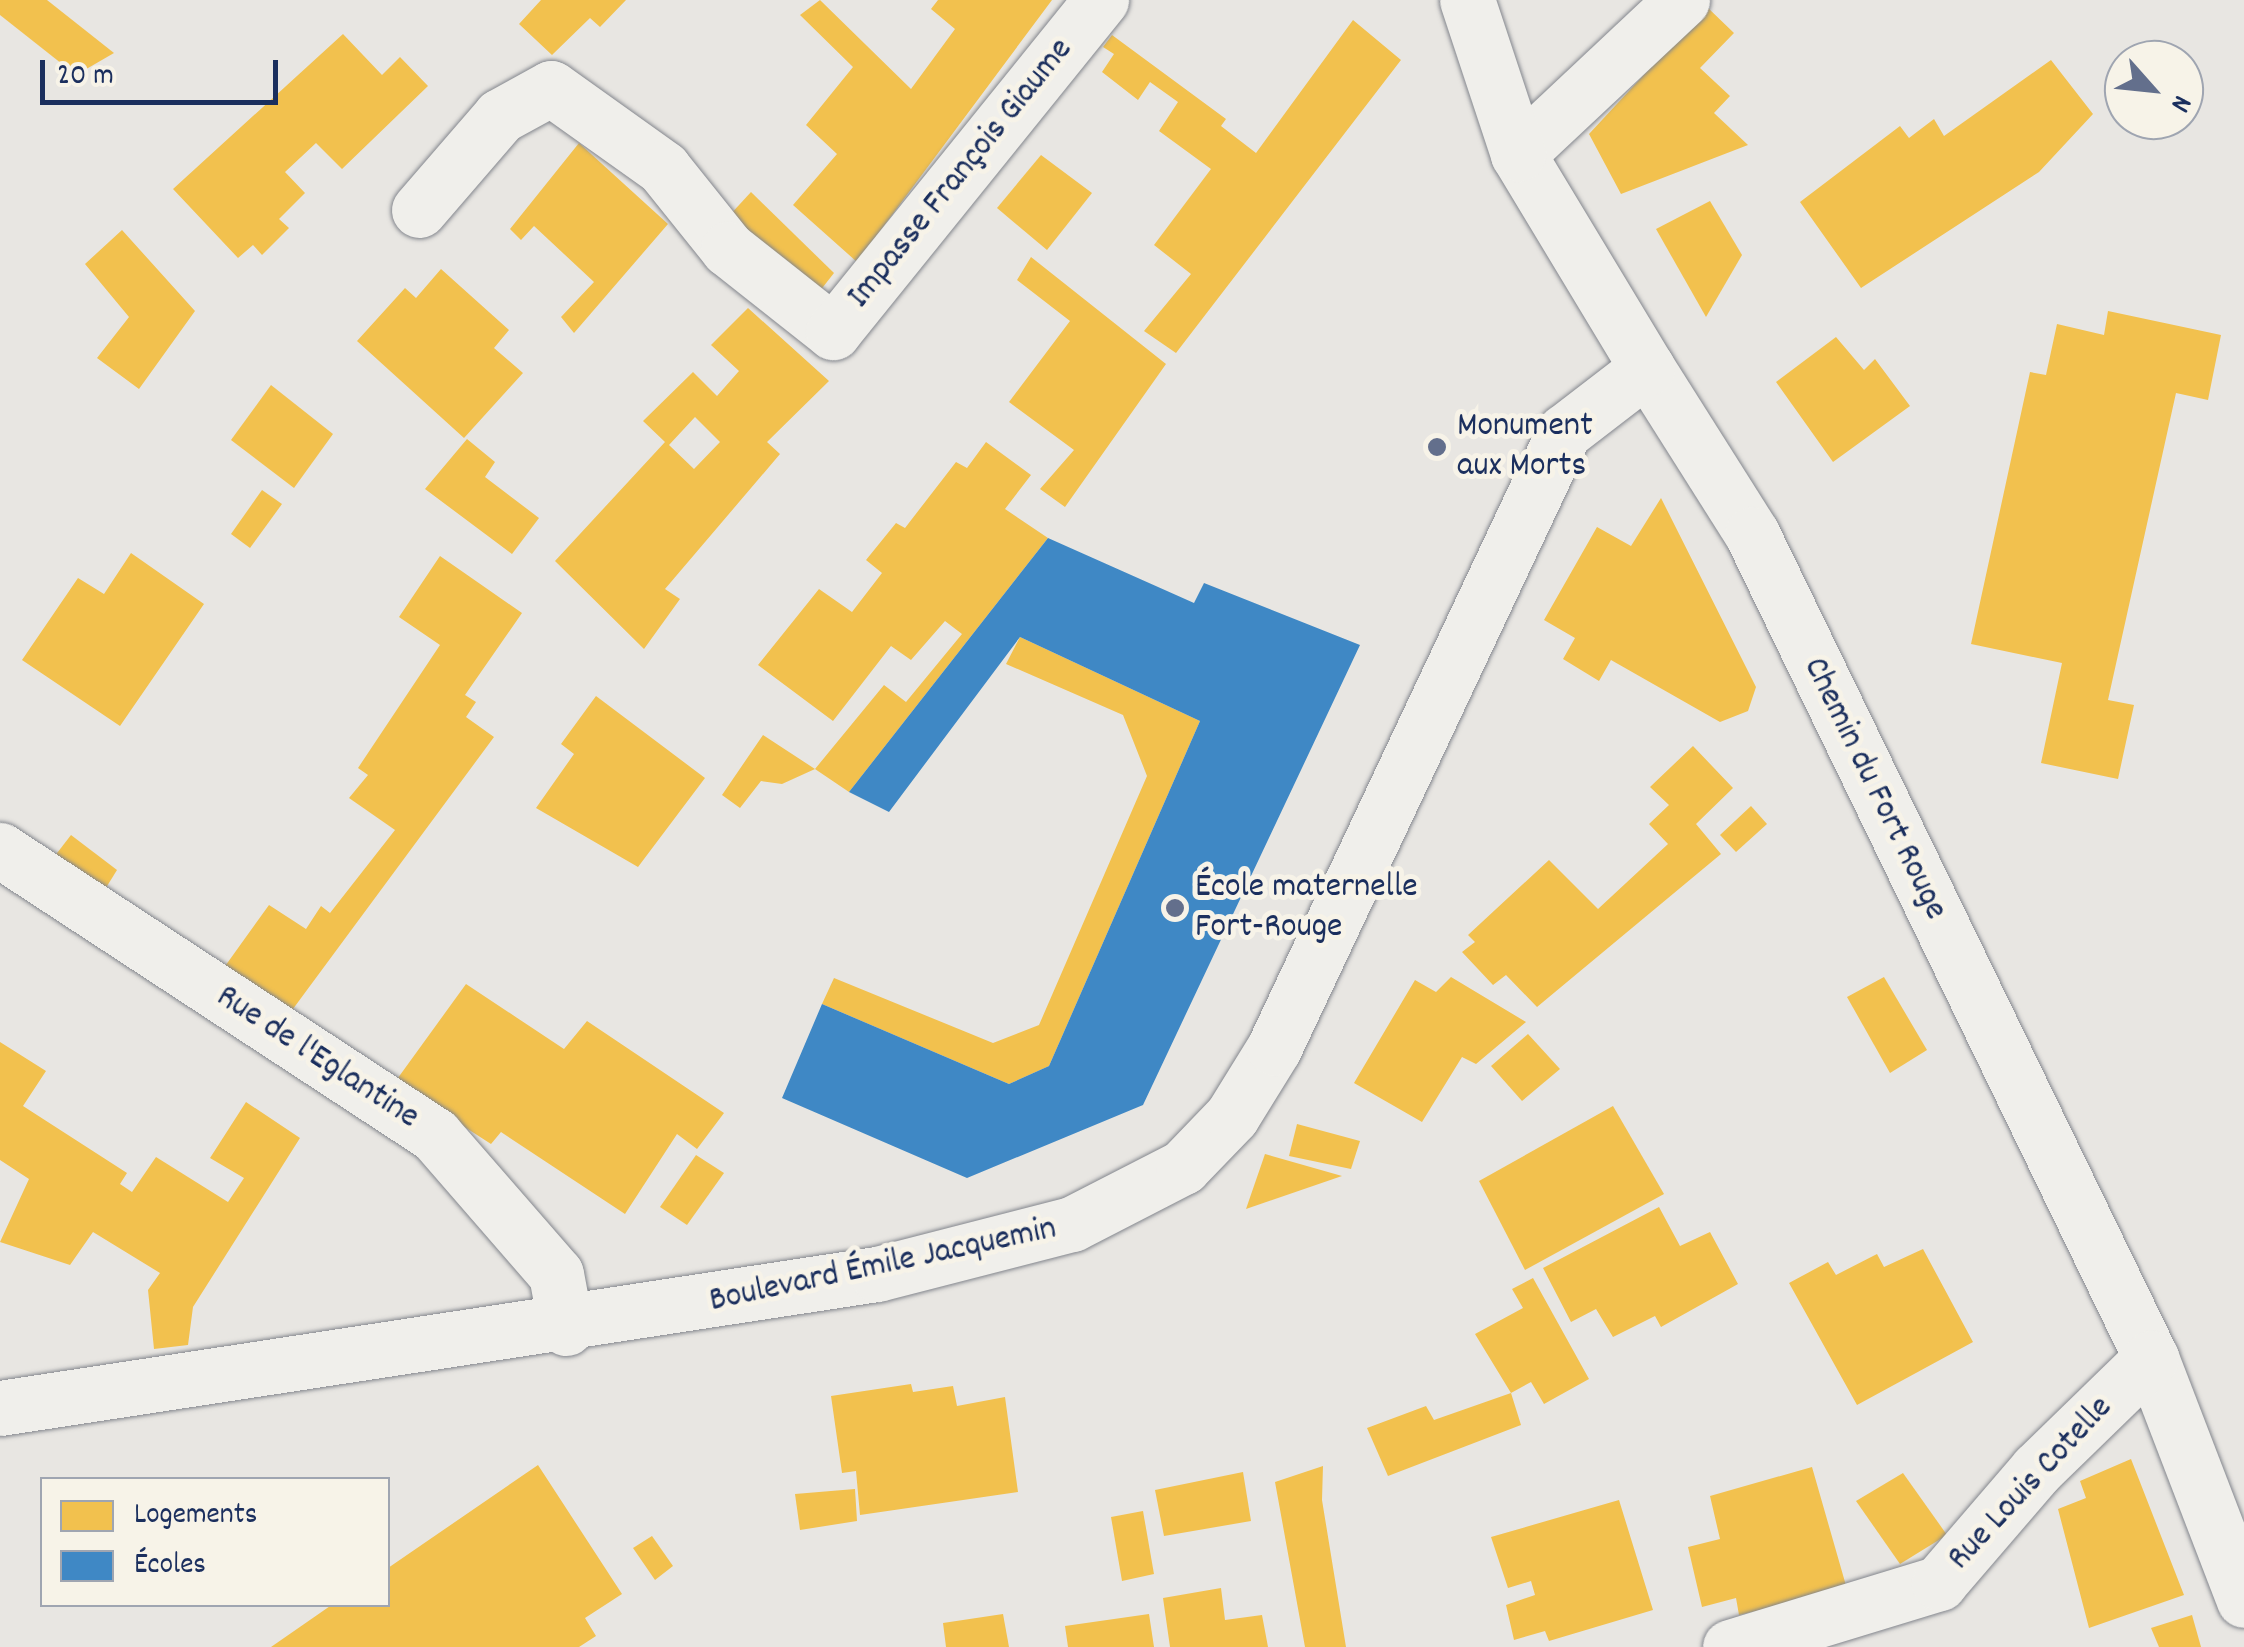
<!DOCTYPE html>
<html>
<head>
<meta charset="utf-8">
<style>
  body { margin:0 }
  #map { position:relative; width:2244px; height:1647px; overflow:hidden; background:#e8e6e2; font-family:Dekko,sans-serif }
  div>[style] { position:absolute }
  .homes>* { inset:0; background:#f2c14e }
  .schools>* { inset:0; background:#3f88c5 }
  .roads { filter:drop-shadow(0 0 2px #83868d) drop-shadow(0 0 2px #83868d) }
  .street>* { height:55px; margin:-27.5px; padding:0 27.5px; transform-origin:27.5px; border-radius:27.5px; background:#f0efeb }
  .secondary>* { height:55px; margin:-27.5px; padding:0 27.5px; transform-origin:27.5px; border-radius:27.5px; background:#f0efeb }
  .dots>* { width:28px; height:28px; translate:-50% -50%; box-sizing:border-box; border:5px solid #f7f3e8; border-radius:50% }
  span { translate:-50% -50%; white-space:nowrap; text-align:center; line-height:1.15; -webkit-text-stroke:10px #f7f3e8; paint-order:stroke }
  .street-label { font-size:35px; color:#1b2f5e }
  .poi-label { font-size:35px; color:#1b2f5e }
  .left { translate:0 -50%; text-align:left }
  .legend { position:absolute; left:40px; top:1477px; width:350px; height:130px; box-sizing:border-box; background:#f7f3e8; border:2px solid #9fa5b1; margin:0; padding:12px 18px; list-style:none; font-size:30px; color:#1b2f5e }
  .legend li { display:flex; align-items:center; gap:20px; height:50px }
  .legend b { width:50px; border:2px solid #9fa5b1 }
  .north { position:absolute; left:2104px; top:40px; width:100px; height:100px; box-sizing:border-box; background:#f7f3e8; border:2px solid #9fa5b1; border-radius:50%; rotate:117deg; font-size:28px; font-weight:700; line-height:40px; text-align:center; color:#1b2f5e }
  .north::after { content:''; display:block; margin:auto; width:35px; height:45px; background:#636f8c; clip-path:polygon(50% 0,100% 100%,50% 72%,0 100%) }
  .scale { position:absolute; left:40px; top:60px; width:238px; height:45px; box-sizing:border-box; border:5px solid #1b2f5e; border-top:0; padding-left:12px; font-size:30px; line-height:35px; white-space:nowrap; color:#1b2f5e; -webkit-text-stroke:8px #f7f3e8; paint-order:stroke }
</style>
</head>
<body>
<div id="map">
  <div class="homes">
    <i style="clip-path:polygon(0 0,47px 0,114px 53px,76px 75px,0 15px)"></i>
    <i style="clip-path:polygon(541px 0,626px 0,600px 27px,590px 18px,552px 55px,519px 24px)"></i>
    <i style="clip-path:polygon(820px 0,911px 89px,955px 29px,931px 9px,938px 0,1052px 0,857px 262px,793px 205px,837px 154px,806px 125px,853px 67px,800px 15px)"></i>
    <i style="clip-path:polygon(1707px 7px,1734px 33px,1700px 68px,1730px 96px,1714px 113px,1748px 145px,1621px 194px,1589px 134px)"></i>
    <i style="clip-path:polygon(1353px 20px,1401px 60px,1176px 353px,1144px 331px,1191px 274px,1154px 245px,1211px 169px,1159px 131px,1178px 102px,1150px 82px,1138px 100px,1102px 72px,1114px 54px,1103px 47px,1112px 35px,1226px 119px,1221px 126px,1256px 153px)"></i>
    <i style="clip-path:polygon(343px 34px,382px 75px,400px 57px,428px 86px,342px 169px,316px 143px,285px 172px,305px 193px,279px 219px,289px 228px,262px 255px,253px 245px,238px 258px,173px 189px)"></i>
    <i style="clip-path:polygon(2051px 60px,2093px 114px,2039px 172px,1861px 288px,1800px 202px,1900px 126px,1909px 138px,1934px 119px,1944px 136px)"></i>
    <i style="clip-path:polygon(579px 143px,668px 224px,574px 333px,561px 317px,594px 282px,534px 226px,521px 240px,510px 229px)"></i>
    <i style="clip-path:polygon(1041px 155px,1092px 193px,1047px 250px,997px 208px)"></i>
    <i style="clip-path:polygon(751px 192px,834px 273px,812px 301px,728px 217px)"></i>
    <i style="clip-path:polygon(1710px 201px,1742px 255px,1706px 317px,1656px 229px)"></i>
    <i style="clip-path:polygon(122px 230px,195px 311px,139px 389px,97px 358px,129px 317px,85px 264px)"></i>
    <i style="clip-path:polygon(1031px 257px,1166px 364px,1065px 507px,1040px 489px,1074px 450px,1009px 402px,1070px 321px,1017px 280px)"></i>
    <i style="clip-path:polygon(441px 269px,509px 330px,494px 348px,523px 373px,464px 438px,357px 341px,405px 288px,416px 298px)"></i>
    <i style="clip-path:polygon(evenodd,748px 308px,829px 381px,767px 442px,780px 454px,665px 589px,680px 599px,644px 649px,555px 561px,665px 442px,643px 421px,693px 372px,717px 396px,739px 371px,711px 345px,748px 308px,695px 417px,720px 442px,694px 469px,669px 445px,695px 417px)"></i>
    <i style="clip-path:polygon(2108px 311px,2221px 335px,2208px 400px,2176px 393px,2108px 700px,2134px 705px,2118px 779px,2041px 763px,2062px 663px,1971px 644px,2030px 372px,2046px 375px,2057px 324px,2104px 335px)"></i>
    <i style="clip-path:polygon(1836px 337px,1864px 370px,1875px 359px,1910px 406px,1833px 462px,1776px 382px)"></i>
    <i style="clip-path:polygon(271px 385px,333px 434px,294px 488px,231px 440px)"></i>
    <i style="clip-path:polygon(467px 439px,495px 462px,485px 477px,539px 518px,512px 554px,425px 489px)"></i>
    <i style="clip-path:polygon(986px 442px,1031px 475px,1005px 509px,1048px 538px,849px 792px,815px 769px,884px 685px,906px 702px,962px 634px,945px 621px,911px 660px,891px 646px,833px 721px,758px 665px,819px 589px,852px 612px,882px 573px,866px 560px,896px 523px,905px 528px,956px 462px,967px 468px)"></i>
    <i style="clip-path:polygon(262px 490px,282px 504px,250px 548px,231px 534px)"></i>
    <i style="clip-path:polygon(1661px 498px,1756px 687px,1748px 711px,1720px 722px,1611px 660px,1599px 681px,1563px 659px,1575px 638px,1544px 620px,1597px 527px,1631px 546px)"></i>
    <i style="clip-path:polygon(131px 553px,204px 604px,120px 726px,22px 660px,78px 578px,104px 594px)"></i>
    <i style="clip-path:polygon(440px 556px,522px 613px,465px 695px,476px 702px,466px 717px,494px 737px,290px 1013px,223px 969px,269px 905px,306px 929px,321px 906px,330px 913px,395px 830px,349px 798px,368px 775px,358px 768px,440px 645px,399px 617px)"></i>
    <i style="clip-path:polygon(1020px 637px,1200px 721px,1049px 1066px,1009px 1084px,822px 1004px,834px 978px,993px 1043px,1039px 1025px,1147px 776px,1123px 715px,1006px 664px)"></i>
    <i style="clip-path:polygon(596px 696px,705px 778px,638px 867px,536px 808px,574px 754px,561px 744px)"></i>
    <i style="clip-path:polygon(763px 735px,815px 769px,782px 784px,761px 781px,740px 808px,722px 795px)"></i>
    <i style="clip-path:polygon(1693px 746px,1733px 788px,1696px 824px,1721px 854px,1537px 1007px,1506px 975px,1493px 985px,1462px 952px,1475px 942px,1468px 935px,1549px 860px,1598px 909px,1668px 844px,1649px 824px,1669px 805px,1650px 787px)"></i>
    <i style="clip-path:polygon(1751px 806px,1767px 824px,1736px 852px,1720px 835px)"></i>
    <i style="clip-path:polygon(71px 835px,117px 870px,104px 891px,54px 857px)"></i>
    <i style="clip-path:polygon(1451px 977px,1526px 1022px,1476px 1064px,1462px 1057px,1422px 1122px,1354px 1083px,1415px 980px,1436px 992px)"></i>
    <i style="clip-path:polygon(1884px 977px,1927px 1050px,1890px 1073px,1847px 997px)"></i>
    <i style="clip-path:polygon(466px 984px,564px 1049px,587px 1021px,724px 1113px,697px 1149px,677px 1134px,625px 1214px,501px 1132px,491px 1144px,395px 1082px)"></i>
    <i style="clip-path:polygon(1528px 1034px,1560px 1069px,1522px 1101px,1491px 1066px)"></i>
    <i style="clip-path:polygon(0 1042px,46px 1071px,23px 1106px,127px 1173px,120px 1184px,132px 1192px,156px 1157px,228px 1202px,244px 1178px,210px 1158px,246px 1102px,300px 1138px,193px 1307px,188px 1345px,154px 1349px,148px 1290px,160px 1273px,93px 1232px,70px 1265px,0 1242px,29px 1179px,0 1160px)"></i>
    <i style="clip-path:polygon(1613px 1106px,1664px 1194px,1525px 1270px,1479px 1181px)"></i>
    <i style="clip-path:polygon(1297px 1124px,1360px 1141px,1351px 1169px,1289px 1156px)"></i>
    <i style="clip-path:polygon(1265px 1154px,1342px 1176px,1246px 1209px)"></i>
    <i style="clip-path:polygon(696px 1155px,724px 1173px,687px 1225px,660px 1207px)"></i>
    <i style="clip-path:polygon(1659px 1207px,1680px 1246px,1710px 1232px,1738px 1284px,1661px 1327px,1655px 1316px,1613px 1337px,1596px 1309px,1571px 1322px,1543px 1268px)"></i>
    <i style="clip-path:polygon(1923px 1249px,1973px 1342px,1857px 1405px,1789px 1283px,1828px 1262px,1836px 1275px,1877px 1254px,1884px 1267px)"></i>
    <i style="clip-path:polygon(1533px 1278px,1589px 1379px,1544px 1404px,1531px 1382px,1511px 1393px,1475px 1334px,1523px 1308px,1512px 1289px)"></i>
    <i style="clip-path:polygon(911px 1384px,913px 1392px,953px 1386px,957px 1406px,1005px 1397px,1018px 1492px,860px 1515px,856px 1471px,842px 1473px,831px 1396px)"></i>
    <i style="clip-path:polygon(1511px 1393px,1521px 1425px,1388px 1476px,1367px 1428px,1426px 1406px,1434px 1420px)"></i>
    <i style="clip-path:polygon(2131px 1459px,2184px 1595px,2089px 1628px,2058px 1509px,2086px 1498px,2080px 1481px)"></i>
    <i style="clip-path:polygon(538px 1465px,622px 1594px,585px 1618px,596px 1636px,579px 1647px,271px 1647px,333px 1604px,388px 1604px,388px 1568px)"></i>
    <i style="clip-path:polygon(1323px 1466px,1322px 1500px,1346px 1647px,1305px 1647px,1275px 1482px)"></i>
    <i style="clip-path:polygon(1812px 1467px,1847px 1589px,1739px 1615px,1736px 1598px,1702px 1607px,1688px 1547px,1720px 1539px,1710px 1496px)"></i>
    <i style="clip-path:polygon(1243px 1472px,1251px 1521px,1164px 1536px,1155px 1490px)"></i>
    <i style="clip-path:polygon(1903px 1473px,1947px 1535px,1900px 1564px,1856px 1501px)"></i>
    <i style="clip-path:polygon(855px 1489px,857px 1521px,800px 1530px,795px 1494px)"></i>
    <i style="clip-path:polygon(1619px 1500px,1653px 1610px,1549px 1641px,1545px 1631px,1514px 1640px,1506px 1605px,1535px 1595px,1531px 1581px,1508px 1588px,1491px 1537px)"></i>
    <i style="clip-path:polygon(1143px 1511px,1154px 1574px,1122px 1581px,1111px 1517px)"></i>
    <i style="clip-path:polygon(652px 1536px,673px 1566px,655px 1580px,633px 1548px)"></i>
    <i style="clip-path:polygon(1221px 1588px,1225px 1620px,1262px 1615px,1268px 1647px,1170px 1647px,1163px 1598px)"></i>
    <i style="clip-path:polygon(1003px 1614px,1009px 1647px,946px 1647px,943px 1623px)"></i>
    <i style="clip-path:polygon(1149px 1614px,1154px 1647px,1068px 1647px,1065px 1626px)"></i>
    <i style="clip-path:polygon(2192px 1615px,2201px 1647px,2159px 1647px,2151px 1628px)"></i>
  </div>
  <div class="schools">
    <i style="clip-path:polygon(1048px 538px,1194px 603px,1204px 583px,1360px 645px,1143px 1105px,967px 1178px,782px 1098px,822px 1004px,1009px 1084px,1049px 1066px,1200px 721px,1020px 637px,889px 812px,849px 792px)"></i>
  </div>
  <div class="roads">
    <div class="street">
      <i style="left:1518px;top:154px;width:225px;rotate:-43.2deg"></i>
      <i style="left:419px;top:210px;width:124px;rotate:-49.2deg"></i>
      <i style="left:500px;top:116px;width:58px;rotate:-28.8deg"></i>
      <i style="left:551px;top:88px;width:138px;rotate:35.5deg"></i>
      <i style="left:663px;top:168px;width:104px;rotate:51.3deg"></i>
      <i style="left:728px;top:249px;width:134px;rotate:38.3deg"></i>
      <i style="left:833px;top:332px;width:427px;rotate:-51.1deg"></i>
      <i style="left:1647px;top:368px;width:196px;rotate:57.7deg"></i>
      <i style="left:1752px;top:534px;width:916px;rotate:64.16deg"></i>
      <i style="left:2151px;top:1358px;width:259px;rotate:69deg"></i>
      <i style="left:0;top:850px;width:520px;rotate:33.23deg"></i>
      <i style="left:435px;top:1135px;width:184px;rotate:49deg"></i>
      <i style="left:556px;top:1274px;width:55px;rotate:79.5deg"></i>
      <i style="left:1730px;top:1647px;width:219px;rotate:-17deg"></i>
      <i style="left:1939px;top:1583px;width:150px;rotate:-49.3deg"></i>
      <i style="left:2037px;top:1469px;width:159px;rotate:-44.2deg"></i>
    </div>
    <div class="secondary">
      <i style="left:0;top:1408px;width:887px;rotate:-8.69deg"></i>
      <i style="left:877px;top:1274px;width:201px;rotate:-14.4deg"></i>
      <i style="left:1072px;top:1224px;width:125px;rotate:-27.2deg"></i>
      <i style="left:1183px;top:1167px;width:71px;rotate:-46.1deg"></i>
      <i style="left:1232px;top:1116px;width:80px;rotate:-58.3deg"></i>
      <i style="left:1274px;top:1048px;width:681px;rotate:-64.79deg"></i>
      <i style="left:1564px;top:432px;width:105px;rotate:-37.6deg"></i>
      <i style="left:1647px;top:368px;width:250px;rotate:-121.1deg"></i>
      <i style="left:1518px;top:154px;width:162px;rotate:-108.3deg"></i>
    </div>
  </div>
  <div class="dots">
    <i style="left:1437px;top:447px;background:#636f8c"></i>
    <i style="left:1175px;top:908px;background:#636f8c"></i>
  </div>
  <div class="street-label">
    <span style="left:961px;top:174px;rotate:-51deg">Impasse François Giaume</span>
    <span style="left:1874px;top:789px;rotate:64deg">Chemin du Fort Rouge</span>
    <span style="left:317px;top:1058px;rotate:33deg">Rue de l'Eglantine</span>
    <span style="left:883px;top:1266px;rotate:-12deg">Boulevard Émile Jacquemin</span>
    <span style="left:2031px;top:1484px;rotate:-47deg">Rue Louis Cotelle</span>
  </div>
  <div class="poi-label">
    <span class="left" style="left:1457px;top:447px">Monument<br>aux Morts</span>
    <span class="left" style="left:1195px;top:908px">École maternelle<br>Fort-Rouge</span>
  </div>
  <ul class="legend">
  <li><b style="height:28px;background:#f2c14e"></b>Logements</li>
  <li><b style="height:28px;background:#3f88c5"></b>Écoles</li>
  </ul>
  <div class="north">N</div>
  <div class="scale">20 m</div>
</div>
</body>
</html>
